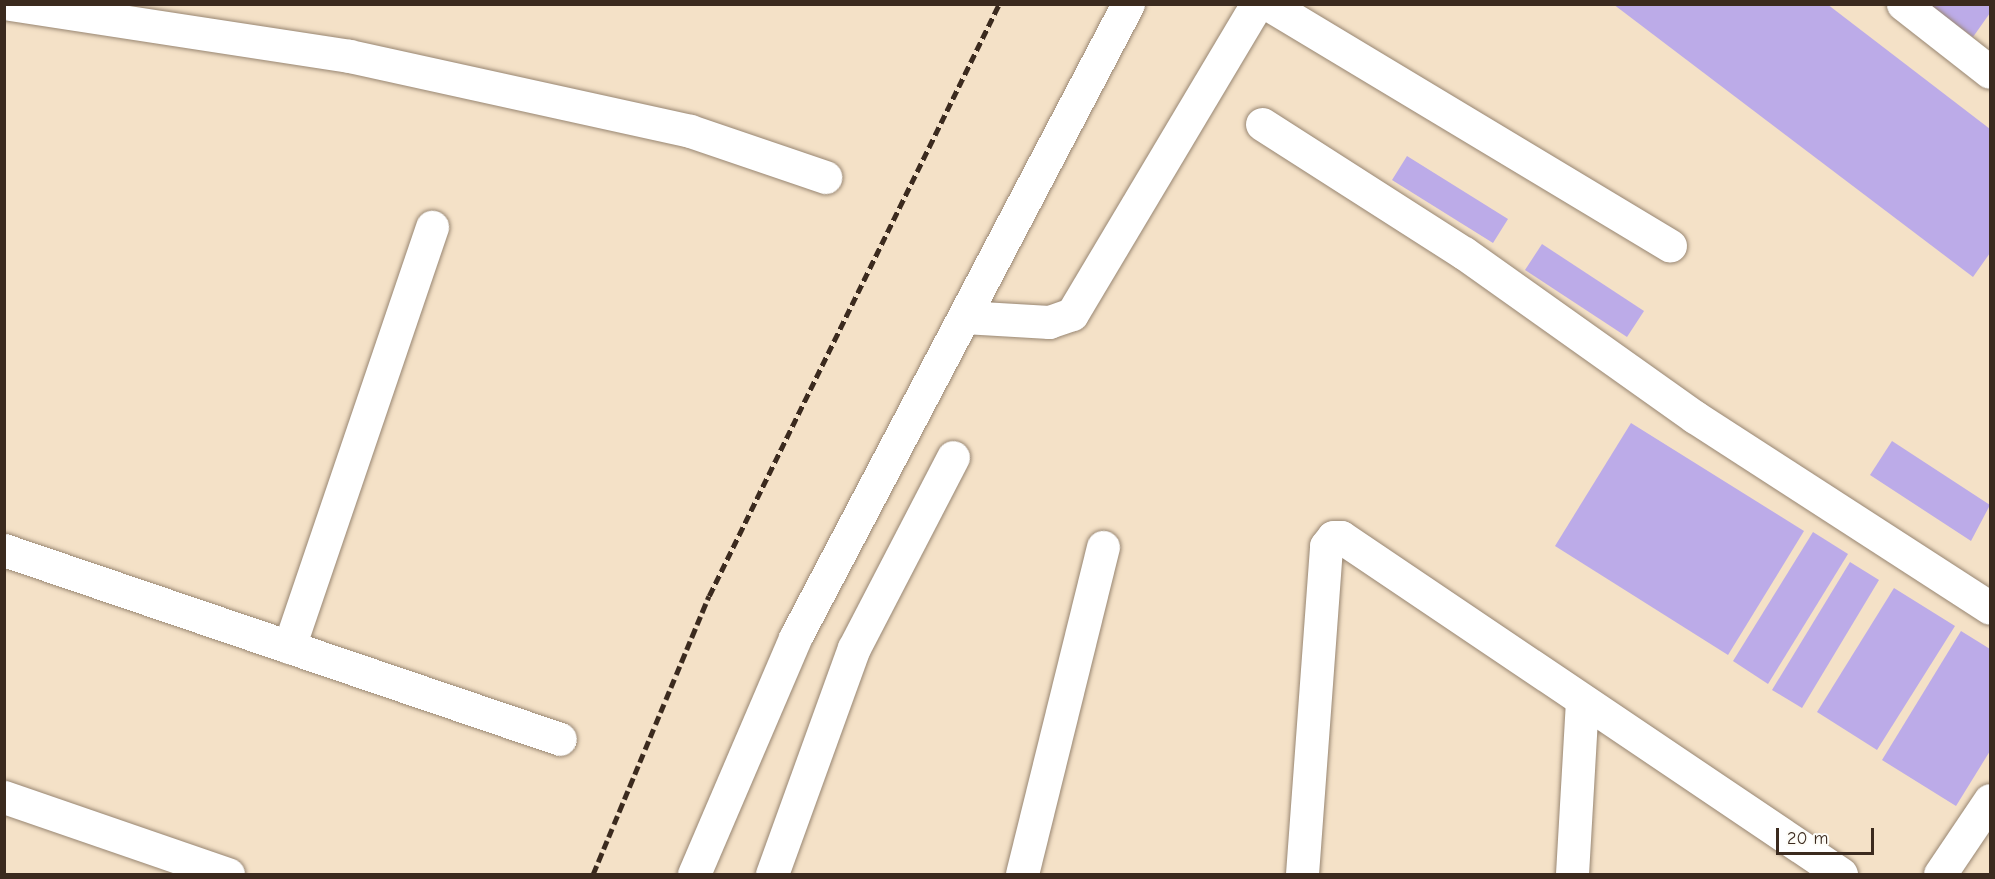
<!DOCTYPE html>
<html>
<head>
<meta charset="utf-8">
<style>
  body { margin:0 }
  #map { position:relative; width:1995px; height:879px; overflow:hidden; background:#f4e1c7; font-family:"Comic Neue",sans-serif }
  div>[style] { position:absolute }
  .building>* { inset:0; background:#bcabe8 }
  .roads { filter:drop-shadow(0 0 2px #988672) drop-shadow(0 0 2px #988672) }
  .minor>* { height:33px; margin:-16.5px; padding:0 16.5px; transform-origin:16.5px; border-radius:16.5px; background:#fff }
  .rail>* { height:4.5px; margin-top:-2.25px; transform-origin:0; background:repeating-linear-gradient(90deg,#3b2a1e 0 9px,transparent 0 13.5px) }
  span { translate:-50% -50%; white-space:nowrap; text-align:center; line-height:1.15; -webkit-text-stroke:4.5px #fdfcf7; paint-order:stroke }
  .frame { position:absolute; inset:0; border:6px solid #3b2a1e; pointer-events:none }
  .scale { position:absolute; left:1776px; top:828px; width:98px; height:27px; box-sizing:border-box; border:3px solid #3b2a1e; border-top:0; padding-left:8px; font-size:18px; line-height:21px; white-space:nowrap; color:#3b2a1e; -webkit-text-stroke:4px #fdfcf7; paint-order:stroke }
</style>
</head>
<body>
<div id="map">
  <div class="building">
    <i style="clip-path:polygon(1613px 4px,1827px 4px,1990px 129px,1990px 253px,1973px 277px)"></i>
    <i style="clip-path:polygon(1928px 4px,1990px 4px,1990px 13px,1973px 37px)"></i>
    <i style="clip-path:polygon(1407px 156px,1508px 219px,1493px 243px,1392px 180px)"></i>
    <i style="clip-path:polygon(1542px 244px,1644px 311px,1627px 337px,1525px 270px)"></i>
    <i style="clip-path:polygon(1631px 423px,1804px 531px,1728px 655px,1555px 546px)"></i>
    <i style="clip-path:polygon(1892px 441px,1990px 505px,1971px 541px,1870px 475px)"></i>
    <i style="clip-path:polygon(1813px 532px,1848px 554px,1768px 684px,1733px 661px)"></i>
    <i style="clip-path:polygon(1850px 562px,1879px 580px,1802px 708px,1772px 690px)"></i>
    <i style="clip-path:polygon(1894px 588px,1955px 626px,1877px 750px,1817px 712px)"></i>
    <i style="clip-path:polygon(1961px 631px,1990px 649px,1990px 751px,1956px 806px,1882px 760px)"></i>
  </div>
  <div class="roads">
    <div class="minor">
      <i style="left:10px;top:4px;width:343px;rotate:8.7deg"></i>
      <i style="left:349px;top:56px;width:349px;rotate:12.4deg"></i>
      <i style="left:690px;top:131px;width:143px;rotate:18.8deg"></i>
      <i style="left:1268px;top:4px;width:469px;rotate:31deg"></i>
      <i style="left:1903px;top:4px;width:110px;rotate:38deg"></i>
      <i style="left:1262px;top:124px;width:240px;rotate:32.6deg"></i>
      <i style="left:1464px;top:253px;width:283px;rotate:35.4deg"></i>
      <i style="left:1695px;top:417px;width:351px;rotate:32.9deg"></i>
      <i style="left:964px;top:317px;width:85px;rotate:3.4deg"></i>
      <i style="left:1049px;top:322px;width:24px;rotate:-19deg"></i>
      <i style="left:1072px;top:314px;width:361px;rotate:-59.2deg"></i>
      <i style="left:4px;top:550px;width:587px;rotate:18.77deg"></i>
      <i style="left:289px;top:647px;width:444px;rotate:-71.2deg"></i>
      <i style="left:4px;top:797px;width:237px;rotate:19deg"></i>
      <i style="left:694px;top:874px;width:257px;rotate:-66.8deg"></i>
      <i style="left:795px;top:638px;width:716px;rotate:-62.29deg"></i>
      <i style="left:772px;top:874px;width:240px;rotate:-70.1deg"></i>
      <i style="left:854px;top:648px;width:215px;rotate:-62.6deg"></i>
      <i style="left:1022px;top:874px;width:337px;rotate:-76.1deg"></i>
      <i style="left:1302px;top:874px;width:329px;rotate:-85.8deg"></i>
      <i style="left:1326px;top:546px;width:11px;rotate:-52deg"></i>
      <i style="left:1333px;top:537px;width:8px"></i>
      <i style="left:1341px;top:537px;width:603px;rotate:33.98deg"></i>
      <i style="left:1572px;top:874px;width:174px;rotate:-86.7deg"></i>
      <i style="left:1940px;top:874px;width:89px;rotate:-56deg"></i>
    </div>
  </div>
  <div class="rail">
    <i style="left:593px;top:874px;width:301px;rotate:-67.4deg"></i>
    <i style="left:709px;top:596px;width:659px;rotate:-63.9deg"></i>
  </div>
  <div class="frame"></div>
  <div class="scale">20 m</div>
</div>
</body>
</html>
